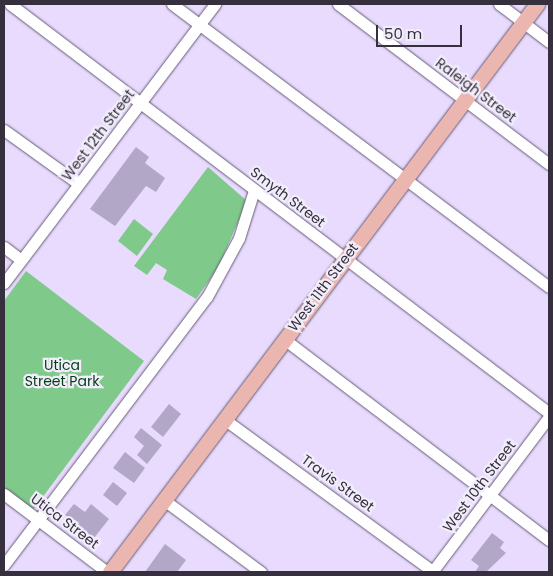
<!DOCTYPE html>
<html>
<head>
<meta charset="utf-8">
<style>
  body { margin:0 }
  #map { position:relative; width:553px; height:576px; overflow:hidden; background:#e8dbfd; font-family:Poppins,sans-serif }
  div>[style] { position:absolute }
  .green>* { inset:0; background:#7fc98b }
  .building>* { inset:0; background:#b3a7c8 }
  .roads { filter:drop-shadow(0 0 1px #665a77) drop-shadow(0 0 1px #665a77) }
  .minor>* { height:11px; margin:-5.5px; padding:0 5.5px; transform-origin:5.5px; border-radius:5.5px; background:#fff }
  .major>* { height:15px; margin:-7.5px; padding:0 7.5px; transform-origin:7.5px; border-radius:7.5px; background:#ebb6b0 }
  span { translate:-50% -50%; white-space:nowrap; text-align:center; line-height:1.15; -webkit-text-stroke:4.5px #f2edfa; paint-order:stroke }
  .street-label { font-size:14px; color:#36303e }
  .park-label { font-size:14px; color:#003e14 }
  .frame { position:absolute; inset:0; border:5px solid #36303e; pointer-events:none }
  .scale { position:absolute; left:376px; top:25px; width:86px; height:22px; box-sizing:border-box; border:2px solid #36303e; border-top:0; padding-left:6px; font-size:15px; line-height:18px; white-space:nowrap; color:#36303e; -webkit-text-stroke:4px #f2edfa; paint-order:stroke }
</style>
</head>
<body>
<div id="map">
  <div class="green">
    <i style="clip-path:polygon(208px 167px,247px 201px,218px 268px,196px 299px,163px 279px,167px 270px,156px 263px,147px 275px,134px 266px)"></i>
    <i style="clip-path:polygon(134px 219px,153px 234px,137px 256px,118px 241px)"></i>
    <i style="clip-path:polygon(26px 271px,144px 361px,33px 510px,4px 487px,4px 301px)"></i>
  </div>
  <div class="building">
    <i style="clip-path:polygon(136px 147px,149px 157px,145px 163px,165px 178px,156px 192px,146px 186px,115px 226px,90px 209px)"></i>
    <i style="clip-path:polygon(169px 404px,181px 414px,163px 437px,151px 427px)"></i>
    <i style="clip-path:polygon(141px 428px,162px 445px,147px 464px,137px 455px,144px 446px,134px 437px)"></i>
    <i style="clip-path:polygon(125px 452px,145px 468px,134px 483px,113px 468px)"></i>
    <i style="clip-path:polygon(113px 482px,127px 493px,117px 506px,103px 495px)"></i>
    <i style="clip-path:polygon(74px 504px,85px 512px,91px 504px,109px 519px,94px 538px,65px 515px)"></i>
    <i style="clip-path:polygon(492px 533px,504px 542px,500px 548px,506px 553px,486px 572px,475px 572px,479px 566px,471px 560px)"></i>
    <i style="clip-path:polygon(165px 544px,186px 560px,177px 572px,145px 572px)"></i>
  </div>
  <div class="roads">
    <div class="minor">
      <i style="left:10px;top:4px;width:677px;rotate:37.19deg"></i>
      <i style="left:172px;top:4px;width:471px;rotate:36.9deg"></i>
      <i style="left:338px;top:4px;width:265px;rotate:37.2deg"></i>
      <i style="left:499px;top:4px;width:63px;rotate:37.2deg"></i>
      <i style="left:4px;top:130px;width:92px;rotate:35.8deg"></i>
      <i style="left:4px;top:247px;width:21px;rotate:37deg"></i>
      <i style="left:4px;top:283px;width:350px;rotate:-52.9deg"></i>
      <i style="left:284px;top:339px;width:333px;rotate:37.2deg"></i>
      <i style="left:224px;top:419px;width:260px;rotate:36.1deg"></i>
      <i style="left:4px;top:494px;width:129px;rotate:37.1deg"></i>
      <i style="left:164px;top:500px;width:121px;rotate:36.6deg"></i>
      <i style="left:4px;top:565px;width:336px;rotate:-52.9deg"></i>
      <i style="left:207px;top:297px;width:67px;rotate:-61.5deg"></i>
      <i style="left:239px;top:238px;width:50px;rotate:-72.6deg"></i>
      <i style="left:432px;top:572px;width:194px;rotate:-53deg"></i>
    </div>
    <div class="major">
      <i style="left:110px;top:572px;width:711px;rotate:-53.07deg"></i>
    </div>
  </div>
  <div class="street-label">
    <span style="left:476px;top:90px;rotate:37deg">Raleigh Street</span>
    <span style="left:98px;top:135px;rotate:-53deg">West 12th Street</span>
    <span style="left:288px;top:197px;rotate:37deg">Smyth Street</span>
    <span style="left:323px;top:287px;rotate:-53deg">West 11th Street</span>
    <span style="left:338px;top:483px;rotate:36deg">Travis Street</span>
    <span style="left:479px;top:486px;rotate:-53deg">West 10th Street</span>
    <span style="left:65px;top:521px;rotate:37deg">Utica Street</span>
  </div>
  <div class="park-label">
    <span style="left:62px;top:373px">Utica<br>Street Park</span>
  </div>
  <div class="frame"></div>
  <div class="scale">50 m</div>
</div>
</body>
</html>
